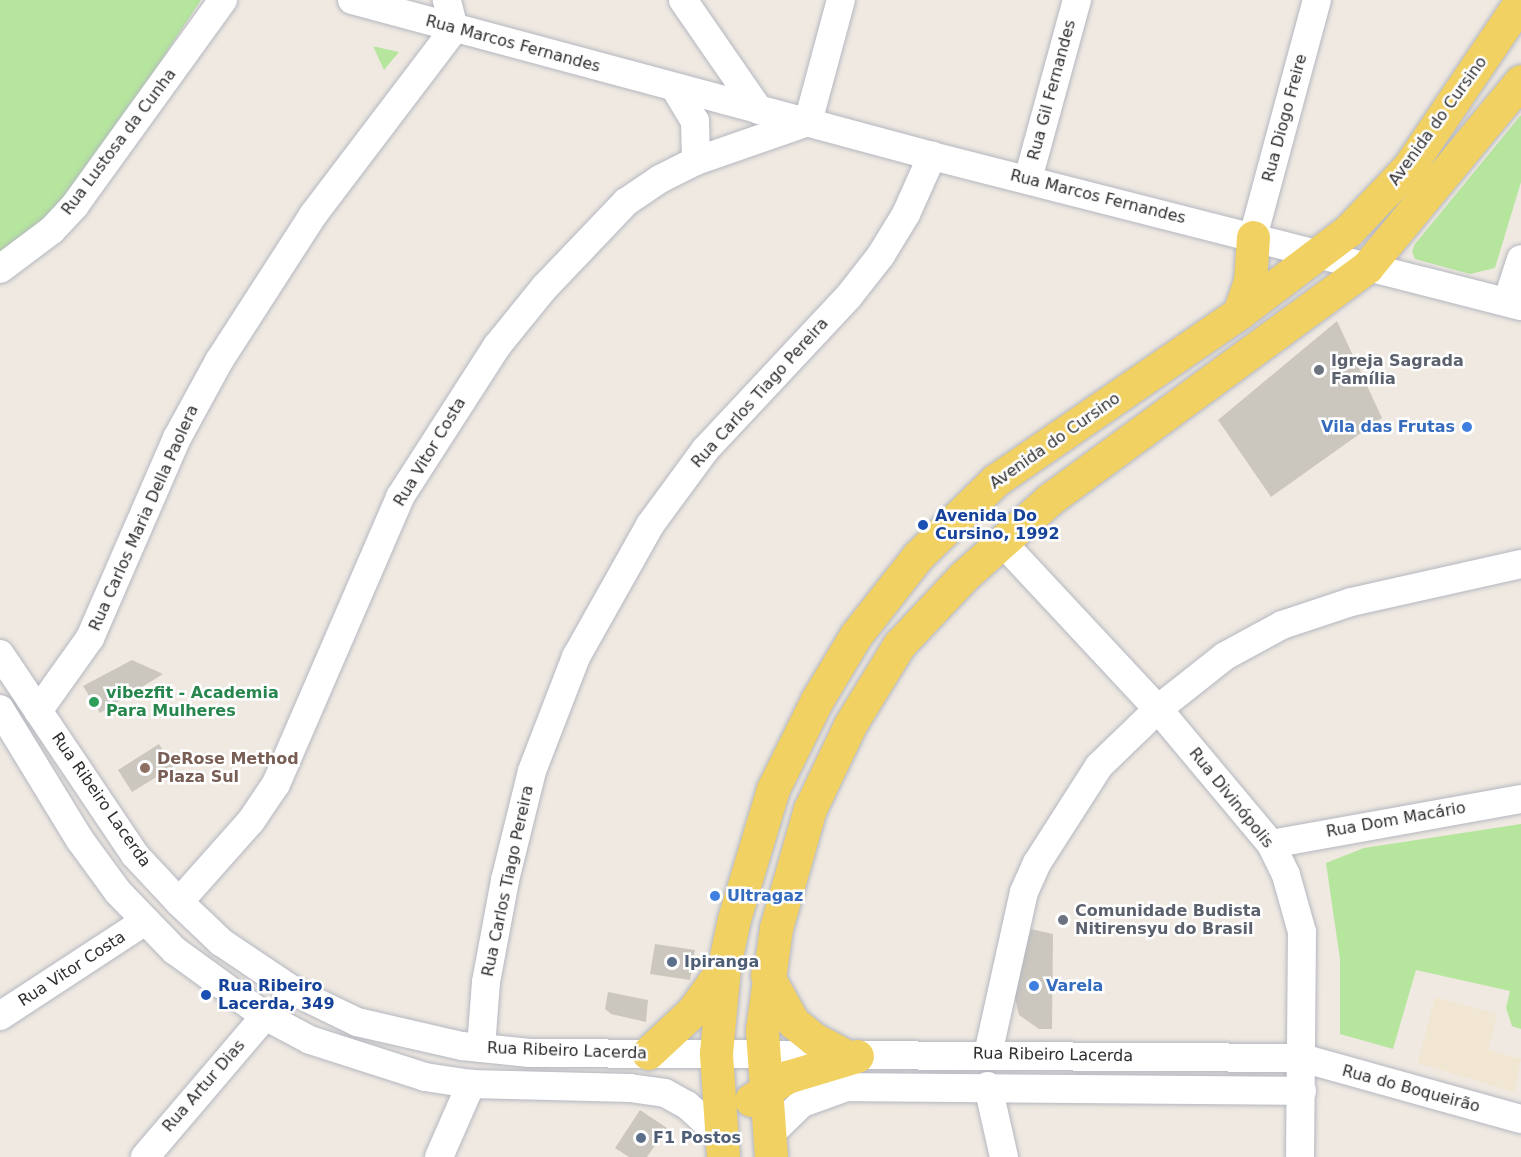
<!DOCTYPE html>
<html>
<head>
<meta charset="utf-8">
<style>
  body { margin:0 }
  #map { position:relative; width:1521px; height:1157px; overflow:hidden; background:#efe9e1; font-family:"DejaVu Sans",sans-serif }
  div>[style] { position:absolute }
  .education>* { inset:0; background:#f0e6d1 }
  .green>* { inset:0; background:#b6e59e }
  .building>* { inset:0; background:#cbc7bf }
  .roads { filter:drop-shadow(0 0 2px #b4b7c1) drop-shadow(0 0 2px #b4b7c1) }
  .minor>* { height:28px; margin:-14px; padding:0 14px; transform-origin:14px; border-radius:14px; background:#fff }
  .major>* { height:33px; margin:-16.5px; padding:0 16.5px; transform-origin:16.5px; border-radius:16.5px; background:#f2d163 }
  .dots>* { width:16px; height:16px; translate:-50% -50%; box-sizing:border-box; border:3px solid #fff; border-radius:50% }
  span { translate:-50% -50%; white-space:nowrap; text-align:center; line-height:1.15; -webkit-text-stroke:5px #fff; paint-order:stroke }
  .street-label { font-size:16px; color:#2e2e2e }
  .worship-label { font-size:16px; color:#5b616d; font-weight:700 }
  .left { translate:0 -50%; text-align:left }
  .shop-label { font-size:16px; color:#366cbe; font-weight:700 }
  .right { translate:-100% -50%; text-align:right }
  .transit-label { font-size:16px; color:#164399; font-weight:700 }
  .leisure-label { font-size:16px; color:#27864d; font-weight:700 }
  .education-label { font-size:16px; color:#785e54; font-weight:700 }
  .service-label { font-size:16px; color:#4e5e75; font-weight:700 }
</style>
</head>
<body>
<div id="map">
  <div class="education">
    <i style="clip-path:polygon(1435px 997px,1497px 1014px,1488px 1050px,1521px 1059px,1514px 1092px,1418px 1063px)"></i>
  </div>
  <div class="green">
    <i style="clip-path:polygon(0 0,201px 0,63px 209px,0 252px)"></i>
    <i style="clip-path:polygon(373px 46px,372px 46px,399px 52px,384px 70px)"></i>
    <i style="clip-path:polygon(1521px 115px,1521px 182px,1495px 268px,1470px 274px,1415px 259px,1412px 251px,1415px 244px)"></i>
    <i style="clip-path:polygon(1521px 824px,1521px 1029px,1512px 1026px,1506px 1008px,1510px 991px,1416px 970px,1393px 1049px,1340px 1034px,1340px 959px,1326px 863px,1364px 848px)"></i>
  </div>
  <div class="building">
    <i style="clip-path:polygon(1337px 321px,1382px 418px,1271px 497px,1218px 420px)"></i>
    <i style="clip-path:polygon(132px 660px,163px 674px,100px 713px,83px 686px)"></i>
    <i style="clip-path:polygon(159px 744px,173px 767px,132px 792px,118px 770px)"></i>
    <i style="clip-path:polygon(1031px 929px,1053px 934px,1052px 1029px,1039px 1029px,1019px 1015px,1014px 994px)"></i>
    <i style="clip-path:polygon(655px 944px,695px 950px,690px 980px,650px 974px)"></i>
    <i style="clip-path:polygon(608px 992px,648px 1000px,646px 1022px,611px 1014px,605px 1009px)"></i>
    <i style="clip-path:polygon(640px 1110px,667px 1128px,647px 1157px,629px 1157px,615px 1148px)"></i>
  </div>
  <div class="roads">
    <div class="minor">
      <i style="left:352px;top:0;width:601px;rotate:15.05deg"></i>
      <i style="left:932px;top:156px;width:608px;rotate:14.29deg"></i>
      <i style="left:683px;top:0;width:134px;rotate:55.4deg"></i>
      <i style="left:675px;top:88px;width:39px;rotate:59deg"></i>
      <i style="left:695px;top:121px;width:40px;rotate:88.6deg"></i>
      <i style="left:1028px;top:179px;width:186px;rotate:-74.7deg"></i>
      <i style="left:1253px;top:237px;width:245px;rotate:-74.9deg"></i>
      <i style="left:0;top:269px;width:65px;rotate:-36.9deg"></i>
      <i style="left:52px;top:230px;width:34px;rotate:-47deg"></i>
      <i style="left:75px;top:205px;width:253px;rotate:-54.2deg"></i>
      <i style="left:1507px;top:302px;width:45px;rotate:-72deg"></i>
      <i style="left:1002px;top:542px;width:229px;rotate:47deg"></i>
      <i style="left:1158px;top:709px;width:176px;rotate:50.1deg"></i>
      <i style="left:1271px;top:844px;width:34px;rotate:64deg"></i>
      <i style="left:1286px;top:875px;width:59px;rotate:74.3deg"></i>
      <i style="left:1302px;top:932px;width:225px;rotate:90.5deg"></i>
      <i style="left:0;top:654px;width:242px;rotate:56.1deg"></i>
      <i style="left:135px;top:855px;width:64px;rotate:46.9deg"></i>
      <i style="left:179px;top:902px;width:58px;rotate:43.6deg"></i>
      <i style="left:221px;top:942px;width:92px;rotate:33.9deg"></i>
      <i style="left:297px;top:993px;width:67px;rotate:25.8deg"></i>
      <i style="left:357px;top:1022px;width:108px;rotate:12.9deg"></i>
      <i style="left:462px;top:1046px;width:68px;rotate:5.9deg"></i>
      <i style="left:530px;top:1053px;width:772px;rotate:0.37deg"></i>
      <i style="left:1302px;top:1058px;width:227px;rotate:15.6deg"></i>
      <i style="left:0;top:709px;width:153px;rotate:58.6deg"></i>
      <i style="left:80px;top:840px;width:64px;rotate:53.8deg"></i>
      <i style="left:118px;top:892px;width:81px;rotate:46deg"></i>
      <i style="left:174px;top:950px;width:112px;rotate:36deg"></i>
      <i style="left:265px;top:1016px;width:51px;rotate:28.1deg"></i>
      <i style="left:310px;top:1040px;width:121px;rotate:17.8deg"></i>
      <i style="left:425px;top:1077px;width:47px;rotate:8.7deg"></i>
      <i style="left:471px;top:1084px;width:159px;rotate:1.4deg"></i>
      <i style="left:630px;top:1088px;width:35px;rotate:8deg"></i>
      <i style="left:665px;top:1093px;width:25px;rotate:29deg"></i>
      <i style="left:687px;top:1105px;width:45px;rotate:42.3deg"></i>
      <i style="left:38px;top:711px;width:90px;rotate:-54.5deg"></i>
      <i style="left:90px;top:638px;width:218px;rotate:-66.5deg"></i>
      <i style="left:177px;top:438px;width:88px;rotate:-61.4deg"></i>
      <i style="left:219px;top:361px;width:174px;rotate:-57.2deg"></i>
      <i style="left:313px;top:215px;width:233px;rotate:-52.8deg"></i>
      <i style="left:454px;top:29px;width:30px;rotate:-104deg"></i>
      <i style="left:1271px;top:844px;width:254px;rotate:-10.2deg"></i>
      <i style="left:179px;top:902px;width:108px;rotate:-48.4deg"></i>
      <i style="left:251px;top:821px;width:45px;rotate:-56deg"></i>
      <i style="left:276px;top:784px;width:313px;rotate:-66.6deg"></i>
      <i style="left:400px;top:497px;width:179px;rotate:-57.3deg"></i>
      <i style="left:497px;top:346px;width:75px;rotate:-51deg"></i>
      <i style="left:544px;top:288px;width:119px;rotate:-46.4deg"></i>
      <i style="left:626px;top:202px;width:41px;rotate:-34.1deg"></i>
      <i style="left:660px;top:179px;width:40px;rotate:-26.6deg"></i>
      <i style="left:696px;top:161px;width:119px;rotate:-19.2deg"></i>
      <i style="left:808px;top:122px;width:126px;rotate:-74.9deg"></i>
      <i style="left:0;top:1016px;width:173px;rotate:-33.2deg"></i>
      <i style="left:481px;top:1048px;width:66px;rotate:-85.7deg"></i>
      <i style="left:486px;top:982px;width:104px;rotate:-79.4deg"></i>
      <i style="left:505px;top:880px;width:112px;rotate:-76.1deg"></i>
      <i style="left:532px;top:771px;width:122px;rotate:-68.9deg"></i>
      <i style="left:576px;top:657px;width:151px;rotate:-60.7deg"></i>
      <i style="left:650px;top:525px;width:93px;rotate:-53.7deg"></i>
      <i style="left:705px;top:450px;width:211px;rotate:-46.9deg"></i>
      <i style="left:849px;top:296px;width:52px;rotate:-52deg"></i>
      <i style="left:881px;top:255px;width:48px;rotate:-58.6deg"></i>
      <i style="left:906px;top:214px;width:64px;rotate:-65.9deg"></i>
      <i style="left:988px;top:1054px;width:166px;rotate:-77.5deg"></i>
      <i style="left:1024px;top:892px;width:32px;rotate:-66deg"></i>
      <i style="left:1037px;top:863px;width:115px;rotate:-57.4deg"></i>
      <i style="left:1099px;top:766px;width:82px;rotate:-44deg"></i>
      <i style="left:1158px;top:709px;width:85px;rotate:-38.3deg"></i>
      <i style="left:1225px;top:656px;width:65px;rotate:-28.5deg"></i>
      <i style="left:1282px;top:625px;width:73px;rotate:-18.4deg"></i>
      <i style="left:1351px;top:602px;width:174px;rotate:-12.6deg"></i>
      <i style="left:988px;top:1086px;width:73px;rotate:77.3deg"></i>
      <i style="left:768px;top:1136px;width:47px;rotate:-44.1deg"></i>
      <i style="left:802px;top:1103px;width:48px;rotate:-19.6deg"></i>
      <i style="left:847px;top:1087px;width:455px;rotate:0.5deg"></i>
      <i style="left:145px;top:1157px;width:185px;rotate:-49.6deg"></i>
      <i style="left:439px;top:1157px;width:80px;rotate:-66.3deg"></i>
    </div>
    <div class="major">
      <i style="left:1239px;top:313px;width:34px;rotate:-71deg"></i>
      <i style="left:1250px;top:281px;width:44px;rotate:-86.1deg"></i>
      <i style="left:767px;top:975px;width:54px;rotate:61deg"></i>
      <i style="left:793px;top:1022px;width:27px;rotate:39deg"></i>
      <i style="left:814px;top:1039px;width:36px;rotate:28deg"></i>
      <i style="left:648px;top:1053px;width:62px;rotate:-43deg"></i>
      <i style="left:693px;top:1011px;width:50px;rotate:-54.7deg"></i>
      <i style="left:751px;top:1100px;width:43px;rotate:-32.6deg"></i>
      <i style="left:787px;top:1077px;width:73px;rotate:-16.7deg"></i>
      <i style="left:723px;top:1157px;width:104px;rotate:-93.9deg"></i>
      <i style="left:716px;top:1053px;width:87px;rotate:-84.7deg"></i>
      <i style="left:724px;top:966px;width:48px;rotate:-78deg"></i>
      <i style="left:734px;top:919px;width:136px;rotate:-73.3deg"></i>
      <i style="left:773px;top:789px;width:99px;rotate:-63.7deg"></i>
      <i style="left:817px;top:700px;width:76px;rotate:-59deg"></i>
      <i style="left:856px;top:635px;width:100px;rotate:-51.9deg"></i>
      <i style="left:918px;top:556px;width:109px;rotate:-44.3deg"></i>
      <i style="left:996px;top:480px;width:295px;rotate:-34.5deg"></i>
      <i style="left:1239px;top:313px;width:136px;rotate:-37deg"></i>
      <i style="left:1348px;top:231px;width:87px;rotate:-46.4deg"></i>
      <i style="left:1408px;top:168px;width:202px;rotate:-55.9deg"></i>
      <i style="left:771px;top:1157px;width:127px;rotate:-94.1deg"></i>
      <i style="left:762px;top:1030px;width:103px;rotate:-82.2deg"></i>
      <i style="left:776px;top:928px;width:124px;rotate:-74.1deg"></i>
      <i style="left:810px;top:809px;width:93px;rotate:-64.5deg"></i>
      <i style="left:850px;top:725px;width:94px;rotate:-58.5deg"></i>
      <i style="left:899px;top:645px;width:95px;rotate:-46.7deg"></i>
      <i style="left:964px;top:576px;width:115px;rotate:-41.8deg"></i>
      <i style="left:1050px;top:499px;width:393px;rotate:-36.2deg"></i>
      <i style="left:1367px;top:267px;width:241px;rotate:-50.4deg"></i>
    </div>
  </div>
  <div class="dots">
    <i style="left:1319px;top:370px;background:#6b7280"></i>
    <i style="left:1467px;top:427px;background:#3f7fe0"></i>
    <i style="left:923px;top:525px;background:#1a4fb4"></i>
    <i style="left:94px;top:702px;background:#2e9e5b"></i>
    <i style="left:145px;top:768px;background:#8d6e63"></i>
    <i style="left:715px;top:896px;background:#3f7fe0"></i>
    <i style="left:1063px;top:920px;background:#6b7280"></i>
    <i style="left:672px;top:962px;background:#5c6f8a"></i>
    <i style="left:1034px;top:986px;background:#3f7fe0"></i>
    <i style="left:206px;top:995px;background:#1a4fb4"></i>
    <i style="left:641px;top:1138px;background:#5c6f8a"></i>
  </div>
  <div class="street-label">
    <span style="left:513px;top:44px;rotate:15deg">Rua Marcos Fernandes</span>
    <span style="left:1052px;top:90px;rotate:-75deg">Rua Gil Fernandes</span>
    <span style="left:1285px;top:118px;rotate:-75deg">Rua Diogo Freire</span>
    <span style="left:1438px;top:121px;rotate:-54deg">Avenida do Cursino</span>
    <span style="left:119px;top:142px;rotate:-53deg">Rua Lustosa da Cunha</span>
    <span style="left:1098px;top:197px;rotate:14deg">Rua Marcos Fernandes</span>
    <span style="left:760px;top:393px;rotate:-48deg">Rua Carlos Tiago Pereira</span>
    <span style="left:1055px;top:441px;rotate:-35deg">Avenida do Cursino</span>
    <span style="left:430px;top:452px;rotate:-59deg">Rua Vitor Costa</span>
    <span style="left:144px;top:518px;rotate:-66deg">Rua Carlos Maria Della Paolera</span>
    <span style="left:1231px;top:798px;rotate:51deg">Rua Divinópolis</span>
    <span style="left:101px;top:800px;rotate:55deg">Rua Ribeiro Lacerda</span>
    <span style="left:1396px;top:820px;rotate:-10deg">Rua Dom Macário</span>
    <span style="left:508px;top:881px;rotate:-78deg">Rua Carlos Tiago Pereira</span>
    <span style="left:72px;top:969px;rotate:-33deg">Rua Vitor Costa</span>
    <span style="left:567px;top:1051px;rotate:2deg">Rua Ribeiro Lacerda</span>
    <span style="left:1053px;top:1055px;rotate:1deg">Rua Ribeiro Lacerda</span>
    <span style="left:204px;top:1086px;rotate:-49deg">Rua Artur Dias</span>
    <span style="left:1411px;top:1089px;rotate:15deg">Rua do Boqueirão</span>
  </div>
  <div class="worship-label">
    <span class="left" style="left:1331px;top:370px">Igreja Sagrada<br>Família</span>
    <span class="left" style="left:1075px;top:920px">Comunidade Budista<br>Nitirensyu do Brasil</span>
  </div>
  <div class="shop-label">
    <span class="right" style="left:1455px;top:427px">Vila das Frutas</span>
    <span class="left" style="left:727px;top:896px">Ultragaz</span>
    <span class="left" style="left:1046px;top:986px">Varela</span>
  </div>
  <div class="transit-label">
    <span class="left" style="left:935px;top:525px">Avenida Do<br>Cursino, 1992</span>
    <span class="left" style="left:218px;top:995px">Rua Ribeiro<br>Lacerda, 349</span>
  </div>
  <div class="leisure-label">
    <span class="left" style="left:106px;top:702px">vibezfit - Academia<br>Para Mulheres</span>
  </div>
  <div class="education-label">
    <span class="left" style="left:157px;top:768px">DeRose Method<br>Plaza Sul</span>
  </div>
  <div class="service-label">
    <span class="left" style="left:684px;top:962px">Ipiranga</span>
    <span class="left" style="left:653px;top:1138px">F1 Postos</span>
  </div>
</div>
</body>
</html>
